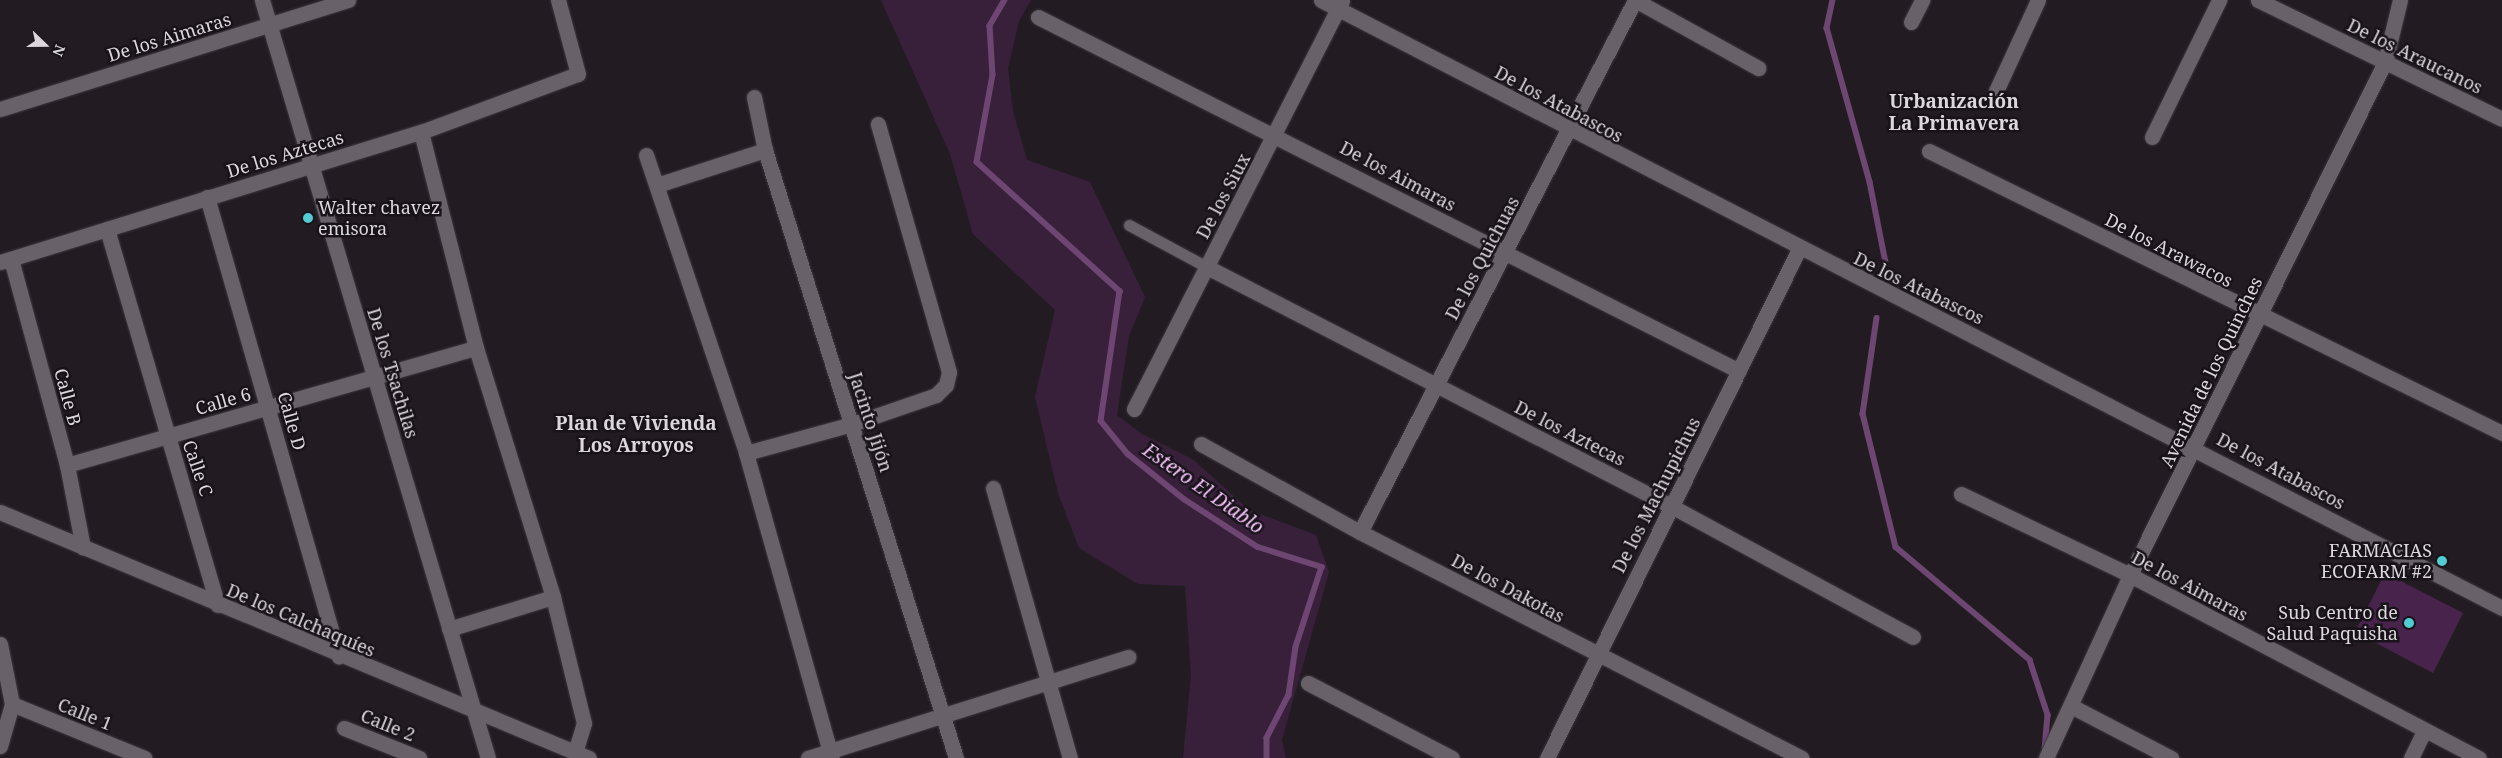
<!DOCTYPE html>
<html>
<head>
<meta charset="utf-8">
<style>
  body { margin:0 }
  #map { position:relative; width:2502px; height:758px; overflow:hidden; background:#221c22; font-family:"Noto Serif",serif }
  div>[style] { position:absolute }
  .green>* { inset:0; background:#38203b }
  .stream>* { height:5.5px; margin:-2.75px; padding:0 2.75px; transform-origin:2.75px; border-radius:2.75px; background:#6d4671 }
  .building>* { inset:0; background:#48244d }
  .roads { filter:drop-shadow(0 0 1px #3d393e) drop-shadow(0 0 1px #3d393e) }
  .lane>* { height:11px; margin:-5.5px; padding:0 5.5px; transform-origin:5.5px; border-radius:5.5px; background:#686169 }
  .street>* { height:15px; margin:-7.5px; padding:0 7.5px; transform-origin:7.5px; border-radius:7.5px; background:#686169 }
  .secondary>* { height:15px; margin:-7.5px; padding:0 7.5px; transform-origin:7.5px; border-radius:7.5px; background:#686169 }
  .dots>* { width:14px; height:14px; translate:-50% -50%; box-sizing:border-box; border:2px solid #181319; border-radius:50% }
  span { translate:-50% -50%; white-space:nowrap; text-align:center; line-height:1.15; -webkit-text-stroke:5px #181319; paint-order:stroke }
  .street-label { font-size:18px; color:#dbd7dc }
  .poi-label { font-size:18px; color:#dbd7dc }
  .left { translate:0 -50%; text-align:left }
  .right { translate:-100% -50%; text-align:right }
  .neighbourhood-label { font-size:19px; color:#dbd7dc; font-weight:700 }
  .water-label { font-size:19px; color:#f5c4fa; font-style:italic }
  .north { position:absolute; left:20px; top:20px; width:50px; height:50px; -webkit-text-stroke:4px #181319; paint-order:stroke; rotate:112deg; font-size:14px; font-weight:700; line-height:20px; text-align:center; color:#dbd7dc }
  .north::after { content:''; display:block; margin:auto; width:18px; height:22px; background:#dbd7dc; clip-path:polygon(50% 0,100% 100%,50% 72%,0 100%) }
</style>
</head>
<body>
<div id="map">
  <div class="green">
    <i style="clip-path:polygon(881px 0,1031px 0,1019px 21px,1008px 68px,1013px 111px,1027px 160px,1090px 182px,1145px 297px,1129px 336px,1117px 415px,1142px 434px,1194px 460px,1249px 510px,1316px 535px,1329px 572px,1282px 740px,1286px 758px,1183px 758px,1191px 675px,1185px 586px,1138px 584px,1079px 548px,1058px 493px,1035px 397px,1055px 310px,973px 234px,950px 154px)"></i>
  </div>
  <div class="stream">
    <i style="left:1005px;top:0;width:30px;rotate:120deg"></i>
    <i style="left:990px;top:26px;width:49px;rotate:86.5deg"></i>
    <i style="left:993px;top:75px;width:88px;rotate:100.4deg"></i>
    <i style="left:977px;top:162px;width:193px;rotate:42.1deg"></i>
    <i style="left:1120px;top:291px;width:131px;rotate:98.3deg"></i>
    <i style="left:1101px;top:421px;width:43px;rotate:50.7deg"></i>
    <i style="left:1128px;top:454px;width:72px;rotate:38.8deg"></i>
    <i style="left:1184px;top:499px;width:88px;rotate:33deg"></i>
    <i style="left:1258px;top:547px;width:67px;rotate:17.4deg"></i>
    <i style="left:1322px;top:567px;width:84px;rotate:108deg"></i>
    <i style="left:1296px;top:647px;width:49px;rotate:98.3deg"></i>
    <i style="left:1289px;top:695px;width:48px;rotate:117.1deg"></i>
    <i style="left:1267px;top:738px;width:20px;rotate:90deg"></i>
    <i style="left:1833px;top:0;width:29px;rotate:102deg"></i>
    <i style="left:1827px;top:28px;width:160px;rotate:74.4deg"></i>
    <i style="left:1870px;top:182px;width:83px;rotate:78.8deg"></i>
    <i style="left:1877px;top:318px;width:97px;rotate:98.3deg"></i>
    <i style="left:1863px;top:414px;width:137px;rotate:76.1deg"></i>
    <i style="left:1896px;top:547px;width:175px;rotate:40.1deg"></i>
    <i style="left:2030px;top:660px;width:58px;rotate:71.9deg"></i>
    <i style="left:2048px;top:715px;width:33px;rotate:95deg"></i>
  </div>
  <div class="building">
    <i style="clip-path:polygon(2385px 573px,2463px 613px,2433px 673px,2355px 632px)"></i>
  </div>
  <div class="roads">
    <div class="lane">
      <i style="left:1129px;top:225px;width:89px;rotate:28.3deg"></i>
    </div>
    <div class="street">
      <i style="left:262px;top:0;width:791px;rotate:73.4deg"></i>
      <i style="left:1321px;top:0;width:1328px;rotate:27.24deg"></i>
      <i style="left:1635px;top:0;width:141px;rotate:28.9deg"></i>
      <i style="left:1038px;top:17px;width:785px;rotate:26.79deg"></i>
      <i style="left:1911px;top:22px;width:25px;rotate:-63deg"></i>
      <i style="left:2385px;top:62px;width:64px;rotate:-76.4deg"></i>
      <i style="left:1996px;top:91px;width:100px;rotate:-65.2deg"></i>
      <i style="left:754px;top:97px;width:54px;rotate:78.3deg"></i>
      <i style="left:765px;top:150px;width:637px;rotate:72.56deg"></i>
      <i style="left:0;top:109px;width:365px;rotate:-17.4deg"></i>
      <i style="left:421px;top:132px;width:223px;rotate:75.7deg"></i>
      <i style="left:476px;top:348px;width:261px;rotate:72.8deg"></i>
      <i style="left:553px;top:597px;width:130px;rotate:76.2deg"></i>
      <i style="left:584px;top:723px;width:30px;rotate:107deg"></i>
      <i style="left:2152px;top:137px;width:153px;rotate:-63.9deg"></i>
      <i style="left:1929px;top:151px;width:639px;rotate:26.2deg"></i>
      <i style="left:646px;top:155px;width:314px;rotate:71.4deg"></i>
      <i style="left:746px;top:453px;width:317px;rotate:74.3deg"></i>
      <i style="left:657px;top:185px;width:114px;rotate:-18deg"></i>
      <i style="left:207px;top:197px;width:478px;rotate:74deg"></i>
      <i style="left:107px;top:229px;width:392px;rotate:73.6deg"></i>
      <i style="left:11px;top:259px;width:213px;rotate:74.8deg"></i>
      <i style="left:67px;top:465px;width:84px;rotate:79deg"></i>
      <i style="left:0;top:262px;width:441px;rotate:-17.2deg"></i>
      <i style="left:421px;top:132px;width:167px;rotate:-20.3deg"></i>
      <i style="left:578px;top:74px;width:77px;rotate:-105.1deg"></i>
      <i style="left:1207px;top:267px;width:522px;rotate:27.25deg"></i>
      <i style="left:1671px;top:506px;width:275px;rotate:28.4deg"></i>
      <i style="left:1134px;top:409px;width:458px;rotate:-63deg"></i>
      <i style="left:1201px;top:444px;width:182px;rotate:29deg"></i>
      <i style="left:1360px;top:532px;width:496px;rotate:27.1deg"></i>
      <i style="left:746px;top:453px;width:110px;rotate:-15.3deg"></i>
      <i style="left:852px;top:424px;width:89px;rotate:-19deg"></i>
      <i style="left:936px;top:395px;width:14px;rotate:-45deg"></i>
      <i style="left:946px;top:385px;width:13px;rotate:-77deg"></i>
      <i style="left:949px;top:372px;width:258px;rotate:-106deg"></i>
      <i style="left:67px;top:465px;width:425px;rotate:-16deg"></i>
      <i style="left:993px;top:488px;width:281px;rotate:74.1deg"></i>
      <i style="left:1961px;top:494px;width:187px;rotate:25.6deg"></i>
      <i style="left:2130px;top:575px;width:394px;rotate:27.7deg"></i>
      <i style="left:0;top:512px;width:638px;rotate:22.67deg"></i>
      <i style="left:1360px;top:532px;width:599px;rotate:-62.66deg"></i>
      <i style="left:449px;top:629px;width:109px;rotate:-17.1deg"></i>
      <i style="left:0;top:644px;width:61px;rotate:78.7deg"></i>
      <i style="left:12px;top:704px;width:44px;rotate:105.9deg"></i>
      <i style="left:1308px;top:683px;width:162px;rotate:27.5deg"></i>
      <i style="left:12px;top:704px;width:143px;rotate:22.2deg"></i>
      <i style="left:2071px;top:706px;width:113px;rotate:27.5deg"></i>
      <i style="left:344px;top:728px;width:81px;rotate:21.8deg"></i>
      <i style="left:808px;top:758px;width:336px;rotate:-17.5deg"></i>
      <i style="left:1547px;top:758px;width:568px;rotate:-63.66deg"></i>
      <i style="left:2411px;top:758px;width:30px;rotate:-64deg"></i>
    </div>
    <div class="secondary">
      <i style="left:2258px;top:0;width:271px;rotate:26deg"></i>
      <i style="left:2046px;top:758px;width:201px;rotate:-65.3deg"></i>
      <i style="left:2130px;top:575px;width:573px;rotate:-63.57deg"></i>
    </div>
  </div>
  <div class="dots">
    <i style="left:308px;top:218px;background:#51ccd2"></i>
    <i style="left:2442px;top:561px;background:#51ccd2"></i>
    <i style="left:2409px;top:623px;background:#51ccd2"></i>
  </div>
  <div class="street-label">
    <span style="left:169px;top:37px;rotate:-17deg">De los Aimaras</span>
    <span style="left:2415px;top:56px;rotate:26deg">De los Araucanos</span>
    <span style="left:1559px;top:104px;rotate:28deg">De los Atabascos</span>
    <span style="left:285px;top:154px;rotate:-17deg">De los Aztecas</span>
    <span style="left:1398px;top:176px;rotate:28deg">De los Aimaras</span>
    <span style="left:1223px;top:196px;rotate:-62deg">De los Siux</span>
    <span style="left:2169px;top:250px;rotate:27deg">De los Arawacos</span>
    <span style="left:1482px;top:258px;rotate:-62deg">De los Quichuas</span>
    <span style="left:1919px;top:288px;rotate:26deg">De los Atabascos</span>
    <span style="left:2211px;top:372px;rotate:-64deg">Avenida de los Quinches</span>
    <span style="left:393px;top:373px;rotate:73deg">De los Tsachilas</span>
    <span style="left:68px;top:397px;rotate:75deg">Calle B</span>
    <span style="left:223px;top:401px;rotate:-16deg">Calle 6</span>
    <span style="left:292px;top:421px;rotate:74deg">Calle D</span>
    <span style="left:871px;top:422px;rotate:72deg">Jacinto Jijón</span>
    <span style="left:1570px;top:433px;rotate:27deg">De los Aztecas</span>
    <span style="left:198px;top:468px;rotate:71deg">Calle C</span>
    <span style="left:2281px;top:471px;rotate:28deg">De los Atabascos</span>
    <span style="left:1656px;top:495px;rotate:-63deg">De los Machupichus</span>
    <span style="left:2190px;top:586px;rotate:28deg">De los Aimaras</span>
    <span style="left:1508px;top:588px;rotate:28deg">De los Dakotas</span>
    <span style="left:301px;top:620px;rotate:23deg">De los Calchaquíes</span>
    <span style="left:85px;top:714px;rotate:22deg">Calle 1</span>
    <span style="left:388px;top:725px;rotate:22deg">Calle 2</span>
  </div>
  <div class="poi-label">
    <span class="left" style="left:318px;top:218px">Walter chavez<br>emisora</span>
    <span class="right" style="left:2432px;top:561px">FARMACIAS<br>ECOFARM #2</span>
    <span class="right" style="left:2398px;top:623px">Sub Centro de<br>Salud Paquisha</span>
  </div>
  <div class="neighbourhood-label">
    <span style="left:1954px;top:113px">Urbanización<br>La Primavera</span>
    <span style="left:636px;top:435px">Plan de Vivienda<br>Los Arroyos</span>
  </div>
  <div class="water-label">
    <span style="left:1203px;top:489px;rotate:35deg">Estero El Diablo</span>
  </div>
  <div class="north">N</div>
</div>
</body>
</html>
